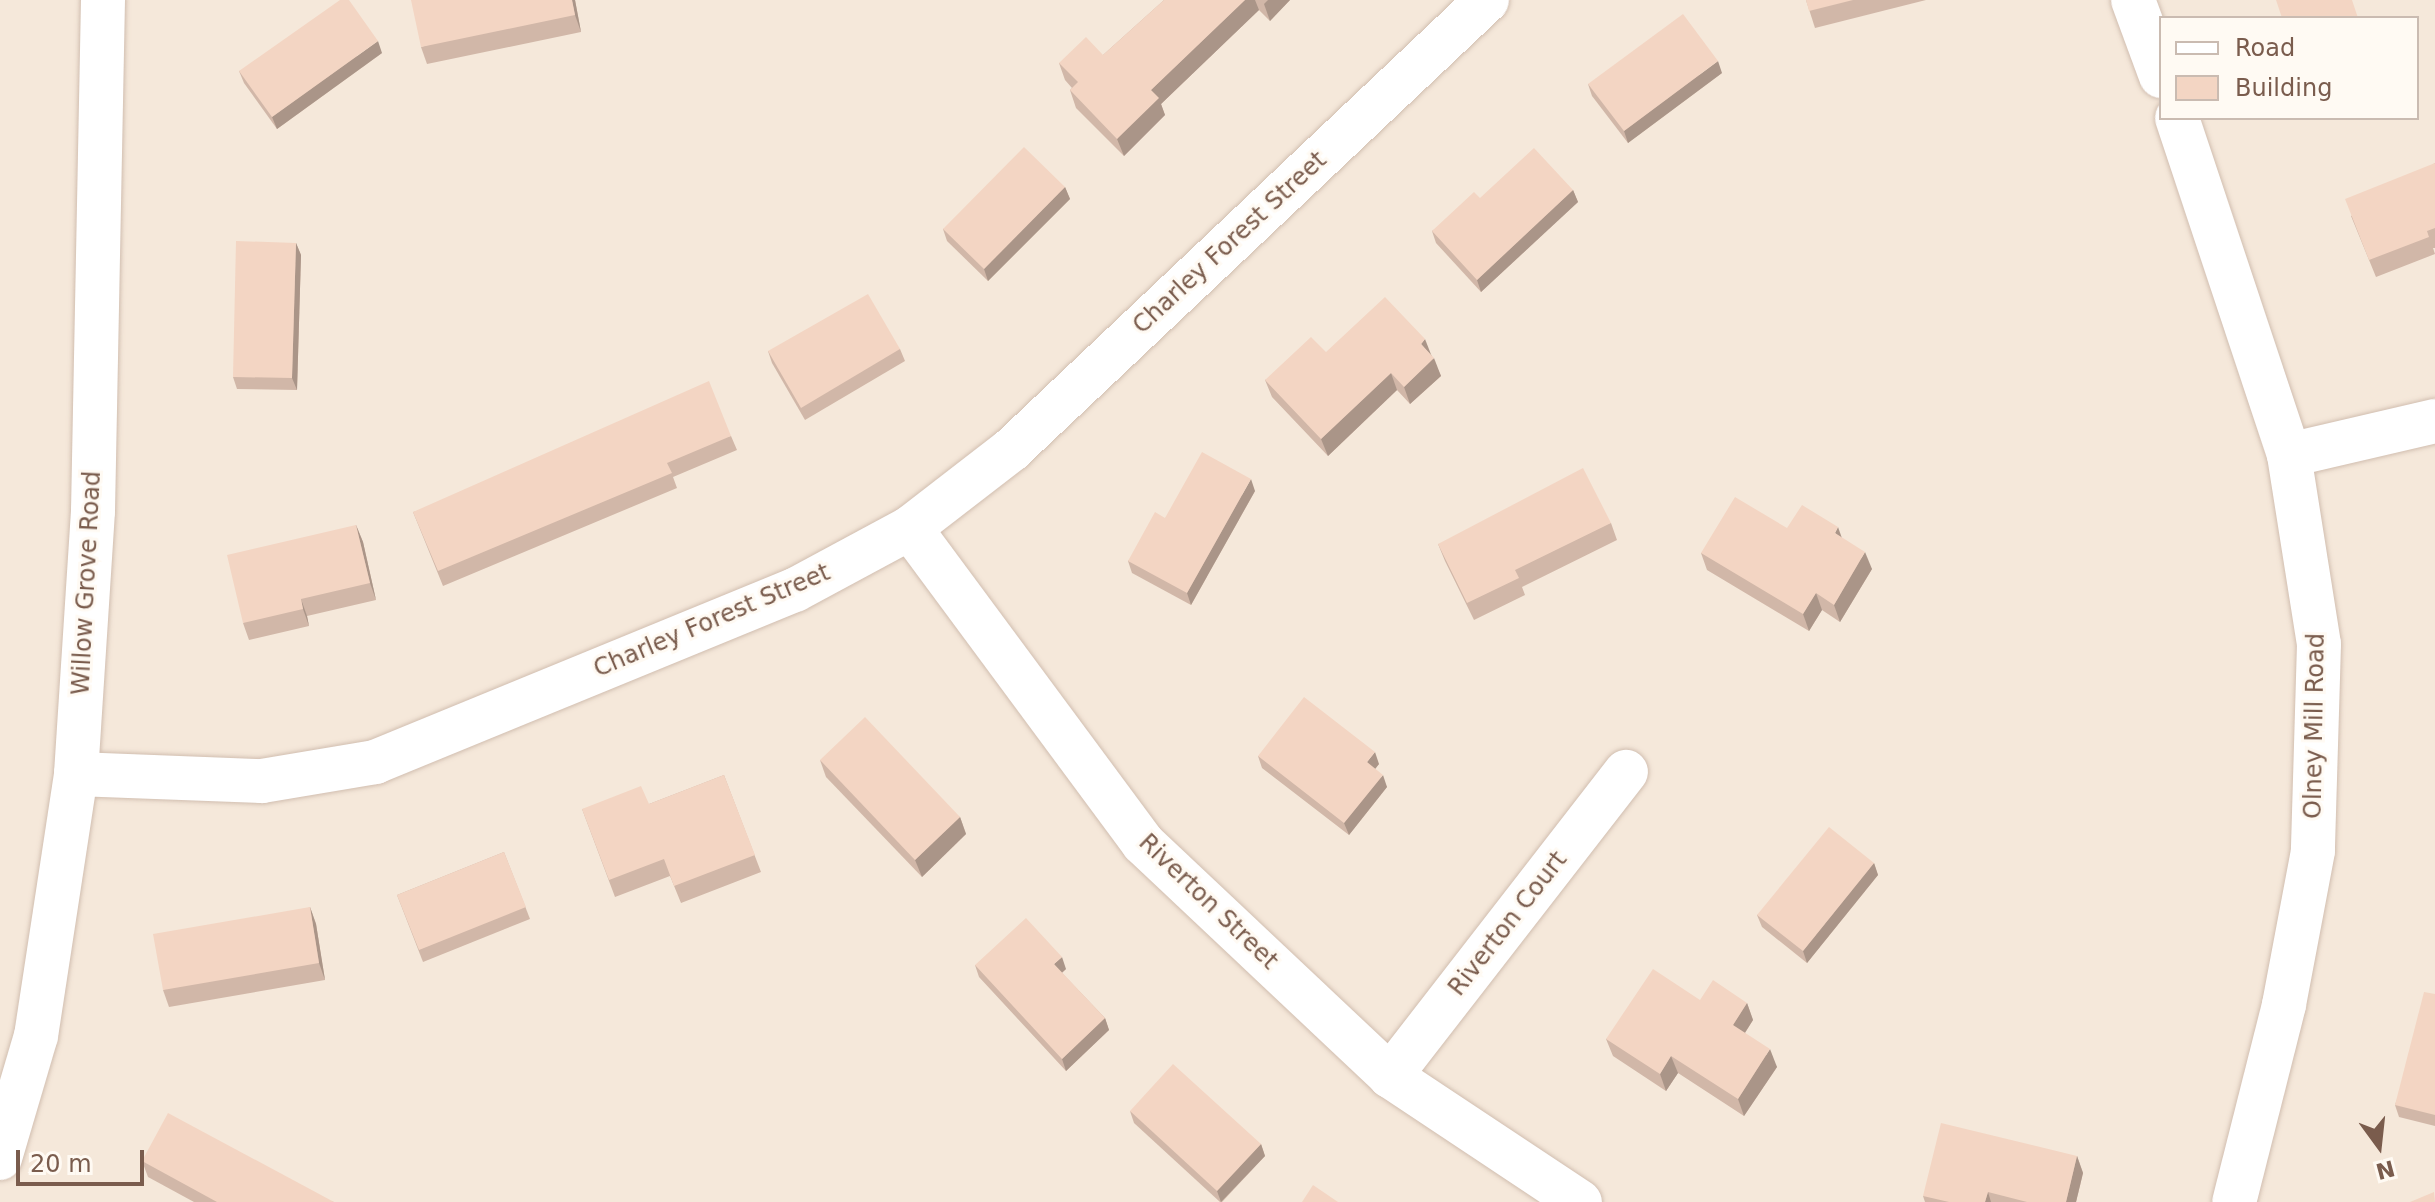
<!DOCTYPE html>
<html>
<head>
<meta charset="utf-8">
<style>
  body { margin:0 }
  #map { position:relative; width:2435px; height:1202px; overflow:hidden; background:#fdf6ec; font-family:"DejaVu Sans",sans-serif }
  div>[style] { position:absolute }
  .residential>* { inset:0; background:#f5e8da }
  .roads { filter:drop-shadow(0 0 2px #d1beb0) drop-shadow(0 0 2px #d1beb0) }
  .minor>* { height:44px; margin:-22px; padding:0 22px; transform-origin:22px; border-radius:22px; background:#fff }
  .wall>* { inset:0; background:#d1b7a8 }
  .shaded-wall>* { inset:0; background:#aa9588 }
  .building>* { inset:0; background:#f3d5c3 }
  span { translate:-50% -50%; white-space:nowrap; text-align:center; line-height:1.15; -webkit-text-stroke:6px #fffaf3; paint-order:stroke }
  .street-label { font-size:24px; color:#7a5c4d }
  .legend { position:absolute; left:2159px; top:16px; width:260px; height:104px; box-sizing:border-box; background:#fffaf3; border:2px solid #cabbb1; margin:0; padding:10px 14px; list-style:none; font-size:24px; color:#7a5c4d }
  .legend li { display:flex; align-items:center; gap:16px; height:40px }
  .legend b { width:40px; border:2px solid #cabbb1 }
  .north { position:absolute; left:2339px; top:1106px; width:80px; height:80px; -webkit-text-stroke:6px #fffaf3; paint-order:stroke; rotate:165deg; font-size:22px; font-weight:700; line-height:32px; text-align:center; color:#7a5c4d }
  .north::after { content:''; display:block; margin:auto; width:28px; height:36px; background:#7a5c4d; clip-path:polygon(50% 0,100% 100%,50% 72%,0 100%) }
  .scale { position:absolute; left:16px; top:1150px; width:128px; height:36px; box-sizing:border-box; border:4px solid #7a5c4d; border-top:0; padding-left:10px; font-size:24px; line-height:28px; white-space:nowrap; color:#7a5c4d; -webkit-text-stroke:6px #fffaf3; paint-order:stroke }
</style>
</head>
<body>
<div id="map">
  <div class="residential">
    <i style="clip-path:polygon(evenodd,0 0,2435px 0,2435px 1202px,0 1202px,0 0,2161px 18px,2417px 18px,2417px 118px,2161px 118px,2161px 18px)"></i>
  </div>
  <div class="roads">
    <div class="minor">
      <i style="left:2133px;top:0;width:81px;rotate:69.8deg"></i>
      <i style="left:2177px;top:118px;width:355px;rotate:71.6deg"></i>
      <i style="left:2289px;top:455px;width:191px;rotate:81deg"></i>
      <i style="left:2319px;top:644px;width:207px;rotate:91.7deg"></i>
      <i style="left:2313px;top:851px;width:157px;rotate:100.7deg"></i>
      <i style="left:2284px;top:1005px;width:203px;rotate:104.2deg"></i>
      <i style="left:2289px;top:455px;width:150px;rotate:-13.1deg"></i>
      <i style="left:910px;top:528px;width:392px;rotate:53.5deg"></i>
      <i style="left:1143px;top:843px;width:340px;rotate:43.3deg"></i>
      <i style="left:1390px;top:1076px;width:228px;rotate:33.6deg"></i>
      <i style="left:76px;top:774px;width:186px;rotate:2.2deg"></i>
      <i style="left:262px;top:781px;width:115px;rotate:-9.5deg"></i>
      <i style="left:375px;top:762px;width:454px;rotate:-22.3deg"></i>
      <i style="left:795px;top:590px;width:131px;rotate:-28.3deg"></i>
      <i style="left:910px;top:528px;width:128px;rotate:-37.7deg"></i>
      <i style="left:1011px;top:450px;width:655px;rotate:-43.39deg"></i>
      <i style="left:1390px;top:1076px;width:385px;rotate:-52.2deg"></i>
      <i style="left:0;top:1158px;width:127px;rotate:-73.6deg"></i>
      <i style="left:36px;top:1036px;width:265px;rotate:-81.3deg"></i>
      <i style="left:76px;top:774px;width:264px;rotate:-86.3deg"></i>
      <i style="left:93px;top:511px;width:511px;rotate:-88.88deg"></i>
    </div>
  </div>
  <div class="wall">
    <i style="clip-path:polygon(575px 0,581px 32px,427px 64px,421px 47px)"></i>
    <i style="clip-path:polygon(1164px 0,1290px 0,1270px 21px,1259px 10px,1161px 104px,1165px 115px,1124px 156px,1076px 108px,1070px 90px,1072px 88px,1065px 80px,1059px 63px,1103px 55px)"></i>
    <i style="clip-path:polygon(1806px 0,1926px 0,1815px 28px)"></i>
    <i style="clip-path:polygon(382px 53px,277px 129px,244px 83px,239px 71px)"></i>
    <i style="clip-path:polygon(1722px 73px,1628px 143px,1592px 96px,1588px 84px)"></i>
    <i style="clip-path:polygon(2435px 163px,2435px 248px,2433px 248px,2435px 254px,2376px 277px,2351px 216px)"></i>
    <i style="clip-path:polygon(1065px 187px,1070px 199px,988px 281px,947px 241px,943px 229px)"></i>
    <i style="clip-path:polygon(1573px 190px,1578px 202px,1481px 292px,1436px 243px,1432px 231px,1480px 198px)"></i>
    <i style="clip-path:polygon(296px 243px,301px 255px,297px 390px,237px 389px,233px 377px)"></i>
    <i style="clip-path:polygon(900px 349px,905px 361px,805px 420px,772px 363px,768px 351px)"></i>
    <i style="clip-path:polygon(1326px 352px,1431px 355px,1441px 376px,1410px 404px,1397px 390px,1328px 456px,1272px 397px,1265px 380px)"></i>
    <i style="clip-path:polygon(731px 436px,737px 450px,673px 477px,677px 488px,443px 586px,413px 512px)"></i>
    <i style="clip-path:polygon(1255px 491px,1191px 605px,1132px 573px,1128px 561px,1165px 518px)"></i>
    <i style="clip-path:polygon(1611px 523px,1617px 540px,1522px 587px,1525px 595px,1474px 620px,1445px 561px,1438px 544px)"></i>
    <i style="clip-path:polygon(356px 525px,363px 542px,376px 600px,307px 616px,309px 626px,249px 640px,243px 623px)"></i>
    <i style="clip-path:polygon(1787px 528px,1842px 538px,1872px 569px,1840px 622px,1822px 610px,1809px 631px,1707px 570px,1701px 553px)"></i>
    <i style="clip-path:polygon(1258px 756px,1379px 764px,1375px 769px,1387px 787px,1349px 835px,1262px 768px)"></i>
    <i style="clip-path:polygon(820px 760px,960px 817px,966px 834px,922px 877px,826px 777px)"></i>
    <i style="clip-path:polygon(724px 775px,761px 872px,681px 903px,670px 876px,615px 897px,582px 809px,649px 804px)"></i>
    <i style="clip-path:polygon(504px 852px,530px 919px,423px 962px,397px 895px)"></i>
    <i style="clip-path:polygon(1874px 863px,1878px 875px,1807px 963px,1762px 927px,1757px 915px)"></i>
    <i style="clip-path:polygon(310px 907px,316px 924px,325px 980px,169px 1007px,163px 990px)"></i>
    <i style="clip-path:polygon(975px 965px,1066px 969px,1062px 973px,1105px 1018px,1109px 1030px,1066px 1071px,979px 977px)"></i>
    <i style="clip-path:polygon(2435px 994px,2435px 1126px,2399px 1117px,2395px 1105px)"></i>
    <i style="clip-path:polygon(1700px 1000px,1747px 1003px,1753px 1020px,1745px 1033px,1777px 1067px,1744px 1116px,1678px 1073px,1666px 1091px,1613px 1056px,1606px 1039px)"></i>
    <i style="clip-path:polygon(1130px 1111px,1261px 1144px,1265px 1156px,1222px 1202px,1220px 1202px,1134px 1123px)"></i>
    <i style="clip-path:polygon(2077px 1156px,2083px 1173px,2076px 1202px,1925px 1202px,1923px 1196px)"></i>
    <i style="clip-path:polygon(142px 1161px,334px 1202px,194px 1202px,148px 1177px)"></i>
  </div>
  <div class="shaded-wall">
    <i style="clip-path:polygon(572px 0,575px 0,581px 32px,575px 15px)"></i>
    <i style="clip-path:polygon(1245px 0,1255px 0,1259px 10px,1161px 104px,1165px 115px,1124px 156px,1117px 139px,1151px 90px)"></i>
    <i style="clip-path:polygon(1268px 0,1290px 0,1270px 21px,1264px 4px)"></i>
    <i style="clip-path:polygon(378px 41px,382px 53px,277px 129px,272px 117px)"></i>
    <i style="clip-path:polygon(1718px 61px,1722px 73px,1628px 143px,1624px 131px)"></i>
    <i style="clip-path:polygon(1065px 187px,1070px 199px,988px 281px,984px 269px)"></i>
    <i style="clip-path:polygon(1573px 190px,1578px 202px,1481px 292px,1477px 280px)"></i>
    <i style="clip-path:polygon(296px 243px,301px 255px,297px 390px,292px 378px)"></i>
    <i style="clip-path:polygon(1425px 339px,1432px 357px,1421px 344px)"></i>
    <i style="clip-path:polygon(1434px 358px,1441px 376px,1410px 404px,1404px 387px)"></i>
    <i style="clip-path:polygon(1391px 373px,1397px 390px,1328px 456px,1321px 439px)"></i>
    <i style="clip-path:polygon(1251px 479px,1255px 491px,1191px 605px,1187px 593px)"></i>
    <i style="clip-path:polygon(356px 525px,363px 542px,376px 600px,370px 583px)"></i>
    <i style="clip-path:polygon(1838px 527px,1844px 544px,1835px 533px)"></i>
    <i style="clip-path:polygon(1865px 552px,1872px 569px,1840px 622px,1834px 605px)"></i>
    <i style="clip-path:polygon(1816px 593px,1822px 610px,1809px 631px,1803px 614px)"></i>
    <i style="clip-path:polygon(301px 599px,307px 616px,309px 626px,303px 609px)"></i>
    <i style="clip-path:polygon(1375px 752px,1379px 764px,1371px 774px,1367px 762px)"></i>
    <i style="clip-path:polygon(1383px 775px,1387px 787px,1349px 835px,1344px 823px)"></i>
    <i style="clip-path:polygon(960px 817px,966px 834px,922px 877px,915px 860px)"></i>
    <i style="clip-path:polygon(1874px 863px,1878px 875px,1807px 963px,1803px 951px)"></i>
    <i style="clip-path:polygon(310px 907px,316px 924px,325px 980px,319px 963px)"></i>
    <i style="clip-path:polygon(1062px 957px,1066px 969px,1058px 976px,1054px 964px)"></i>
    <i style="clip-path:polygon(1747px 1003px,1753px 1020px,1739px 1042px,1733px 1025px)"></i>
    <i style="clip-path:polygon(1105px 1018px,1109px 1030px,1066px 1071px,1062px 1059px)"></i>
    <i style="clip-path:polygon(1770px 1049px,1777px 1067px,1744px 1116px,1738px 1099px)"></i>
    <i style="clip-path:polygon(1671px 1056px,1678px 1073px,1666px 1091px,1660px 1074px)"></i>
    <i style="clip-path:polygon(1261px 1144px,1265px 1156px,1221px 1202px,1217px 1191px)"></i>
    <i style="clip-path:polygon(2077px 1156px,2083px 1173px,2076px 1202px,2066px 1202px)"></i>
    <i style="clip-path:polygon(1988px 1192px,1991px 1202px,1985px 1202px)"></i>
  </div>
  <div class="building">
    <i style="clip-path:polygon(340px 0,349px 0,378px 41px,272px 117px,239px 71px)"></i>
    <i style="clip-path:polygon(411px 0,572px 0,575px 15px,421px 47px)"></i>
    <i style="clip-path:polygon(1164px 0,1245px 0,1151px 90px,1159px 98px,1117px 139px,1070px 90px,1078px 82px,1059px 63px,1086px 37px,1103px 55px)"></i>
    <i style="clip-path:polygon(1806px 0,1853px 0,1809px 11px)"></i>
    <i style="clip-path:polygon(2276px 0,2352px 0,2358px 18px,2282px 18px)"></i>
    <i style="clip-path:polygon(1683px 14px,1718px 61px,1624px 131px,1588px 84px)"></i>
    <i style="clip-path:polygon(1024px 147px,1065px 187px,984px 269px,943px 229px)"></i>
    <i style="clip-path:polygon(1534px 148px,1573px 190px,1477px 280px,1432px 231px,1474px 192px,1480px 198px)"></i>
    <i style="clip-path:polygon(2435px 163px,2435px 228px,2427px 231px,2429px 237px,2369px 260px,2345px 199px)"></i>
    <i style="clip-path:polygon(236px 241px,296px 243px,292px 378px,233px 377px)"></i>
    <i style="clip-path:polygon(868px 294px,900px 349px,801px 408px,768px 351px)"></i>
    <i style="clip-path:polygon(1385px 297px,1425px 339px,1421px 344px,1434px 358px,1404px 387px,1391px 373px,1321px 439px,1265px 380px,1311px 337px,1326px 352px)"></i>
    <i style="clip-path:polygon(709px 381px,731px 436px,667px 463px,672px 473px,438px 571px,413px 512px)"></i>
    <i style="clip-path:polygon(1202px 452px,1251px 479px,1187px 593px,1128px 561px,1155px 512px,1165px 518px)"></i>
    <i style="clip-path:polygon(1583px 468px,1611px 523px,1515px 570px,1519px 578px,1467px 603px,1438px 544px)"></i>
    <i style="clip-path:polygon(1735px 497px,1787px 528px,1802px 505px,1838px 527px,1835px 533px,1865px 552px,1834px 605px,1816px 593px,1803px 614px,1701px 553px)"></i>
    <i style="clip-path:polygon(356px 525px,370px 583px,301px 599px,303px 609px,243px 623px,227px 555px)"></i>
    <i style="clip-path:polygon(1304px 697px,1375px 752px,1367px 762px,1383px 775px,1344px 823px,1258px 756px)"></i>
    <i style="clip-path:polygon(865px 717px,960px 817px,915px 860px,820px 760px)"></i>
    <i style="clip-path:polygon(724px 775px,755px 855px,674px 886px,664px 859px,609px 880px,582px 809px,641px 786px,649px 804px)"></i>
    <i style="clip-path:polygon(1829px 827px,1874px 863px,1803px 951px,1757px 915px)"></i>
    <i style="clip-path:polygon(504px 852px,526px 907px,419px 950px,397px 895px)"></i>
    <i style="clip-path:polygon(310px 907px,319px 963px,163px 990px,153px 934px)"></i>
    <i style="clip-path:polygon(1026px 918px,1062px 957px,1054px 964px,1105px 1018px,1062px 1059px,975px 965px)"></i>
    <i style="clip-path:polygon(1653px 969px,1700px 1000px,1713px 980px,1747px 1003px,1733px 1025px,1770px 1049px,1738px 1099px,1671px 1056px,1660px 1074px,1606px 1039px)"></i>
    <i style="clip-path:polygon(2424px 992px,2435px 994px,2435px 1115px,2395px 1105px)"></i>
    <i style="clip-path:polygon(1173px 1064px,1261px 1144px,1217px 1191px,1130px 1111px)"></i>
    <i style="clip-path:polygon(168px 1113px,334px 1202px,217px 1202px,142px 1161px)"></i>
    <i style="clip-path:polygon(1941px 1123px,2077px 1156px,2066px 1202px,2027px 1202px,1988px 1192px,1985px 1202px,1949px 1202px,1923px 1196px)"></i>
    <i style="clip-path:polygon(1313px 1185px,1338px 1202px,1302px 1202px)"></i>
    <i style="clip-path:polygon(2434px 1192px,2435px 1202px,2410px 1202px)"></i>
  </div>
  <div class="street-label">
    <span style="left:1230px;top:243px;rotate:-43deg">Charley Forest Street</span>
    <span style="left:87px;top:583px;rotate:-87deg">Willow Grove Road</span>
    <span style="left:712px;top:621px;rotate:-23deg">Charley Forest Street</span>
    <span style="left:2315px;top:726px;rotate:-89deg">Olney Mill Road</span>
    <span style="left:1208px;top:902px;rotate:44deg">Riverton Street</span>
    <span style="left:1508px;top:924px;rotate:-52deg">Riverton Court</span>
  </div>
  <ul class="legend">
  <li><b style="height:10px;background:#fff"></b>Road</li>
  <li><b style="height:22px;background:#f3d5c3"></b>Building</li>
  </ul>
  <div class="north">N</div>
  <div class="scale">20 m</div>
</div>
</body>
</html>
